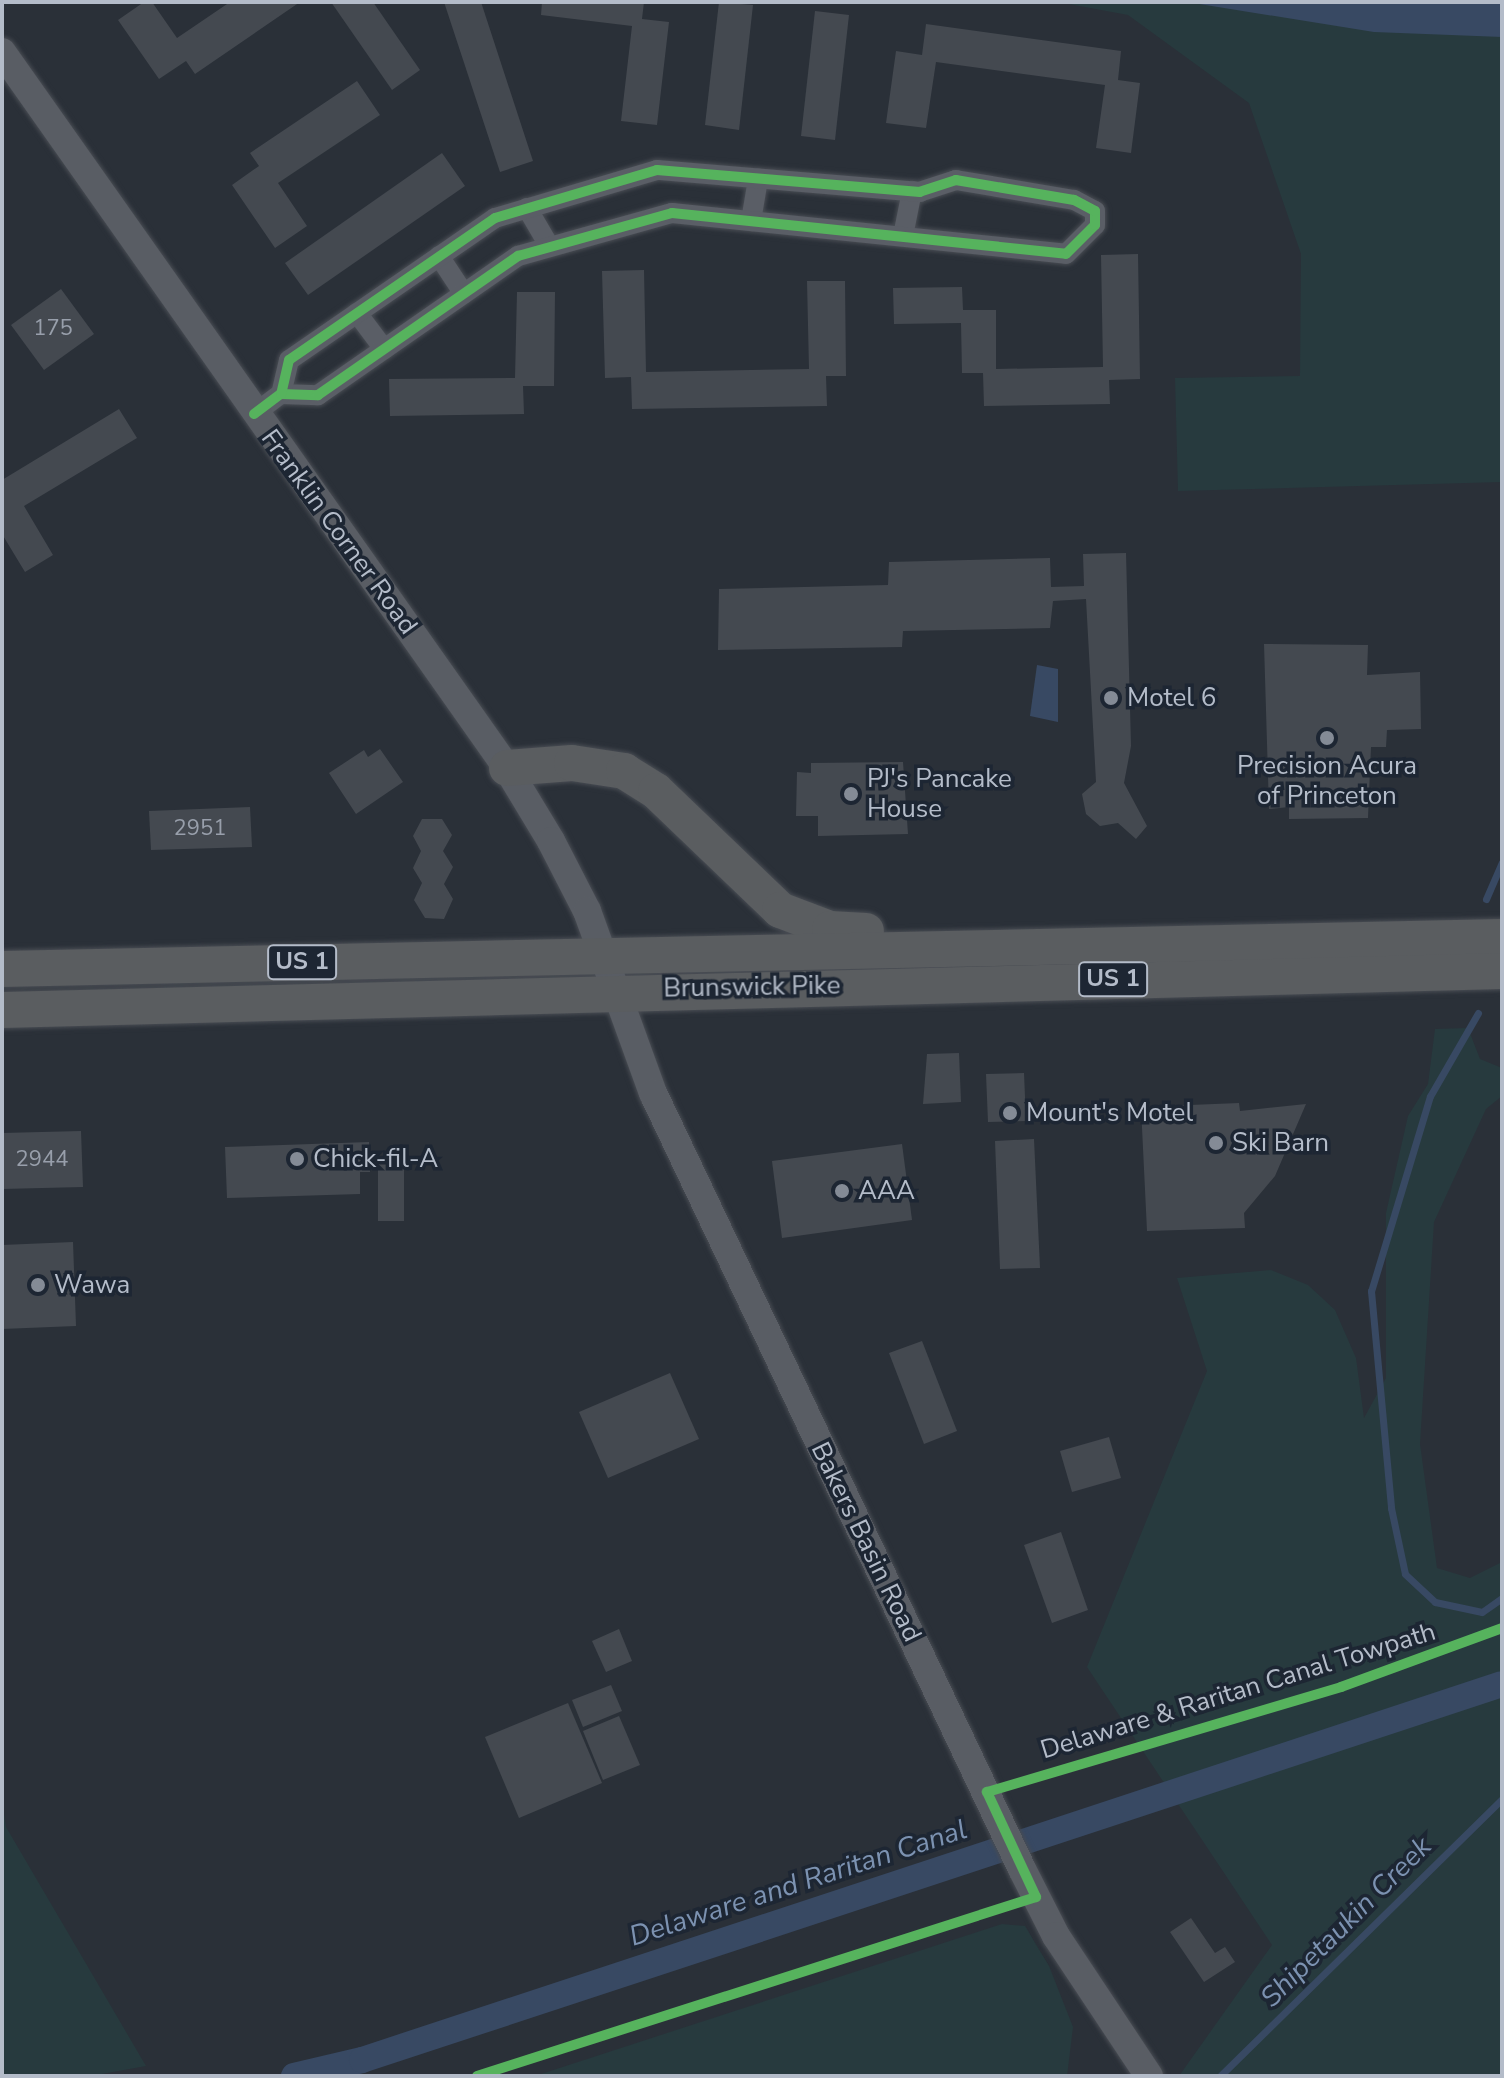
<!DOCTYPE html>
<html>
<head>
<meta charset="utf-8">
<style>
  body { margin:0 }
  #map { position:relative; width:1504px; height:2078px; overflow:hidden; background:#2a3038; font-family:"Nunito Sans",sans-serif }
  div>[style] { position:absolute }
  .green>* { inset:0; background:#273a3e }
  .water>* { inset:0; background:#384963 }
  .stream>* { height:7px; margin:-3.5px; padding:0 3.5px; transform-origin:3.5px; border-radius:3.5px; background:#384963 }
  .canal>* { height:26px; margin:-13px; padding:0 13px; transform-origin:13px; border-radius:13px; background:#384963 }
  .building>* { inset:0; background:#444950 }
  .roads { filter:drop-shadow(0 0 2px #484c53) drop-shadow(0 0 2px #484c53) }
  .street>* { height:20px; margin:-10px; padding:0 10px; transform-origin:10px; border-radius:10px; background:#5a5e66 }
  .secondary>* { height:28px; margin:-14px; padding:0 14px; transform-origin:14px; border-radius:14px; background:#595d64 }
  .highway>* { height:36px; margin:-18px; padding:0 18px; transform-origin:18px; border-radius:18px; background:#5a5d60 }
  .cycleway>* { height:10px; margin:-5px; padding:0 5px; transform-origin:5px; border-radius:5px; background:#56b35d }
  .dots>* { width:22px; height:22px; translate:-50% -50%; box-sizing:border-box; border:4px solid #1d2633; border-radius:50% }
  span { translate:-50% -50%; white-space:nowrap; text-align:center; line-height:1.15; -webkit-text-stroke:7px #1d2633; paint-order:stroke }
  .number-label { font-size:22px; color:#989fab }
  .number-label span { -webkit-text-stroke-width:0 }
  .shield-label span { padding:2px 6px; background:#1d2633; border:2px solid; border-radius:6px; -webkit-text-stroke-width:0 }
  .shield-label { font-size:24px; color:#b4bcc9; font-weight:700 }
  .street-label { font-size:26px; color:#b4bcc9 }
  .poi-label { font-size:26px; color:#b4bcc9 }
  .left { translate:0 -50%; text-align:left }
  .water-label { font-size:28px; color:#7c92b1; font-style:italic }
  .frame { position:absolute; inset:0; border:4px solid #b4bcc9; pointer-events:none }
</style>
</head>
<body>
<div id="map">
  <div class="green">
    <i style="clip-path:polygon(1058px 2px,1502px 2px,1502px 482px,1178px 491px,1175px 378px,1300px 376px,1301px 254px,1249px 103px,1128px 15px)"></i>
    <i style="clip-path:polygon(1468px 1028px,1480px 1059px,1502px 1068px,1502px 1096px,1486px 1109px,1434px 1222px,1420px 1444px,1437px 1568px,1470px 1578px,1502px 1562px,1502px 2076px,1179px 2076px,1272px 1945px,1087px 1667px,1207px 1371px,1177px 1278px,1271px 1270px,1308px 1285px,1335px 1310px,1356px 1358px,1364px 1418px,1386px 1378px,1386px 1213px,1408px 1116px,1428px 1084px,1435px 1029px)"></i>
    <i style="clip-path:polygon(2px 1800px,6px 1827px,146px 2066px,91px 2076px,2px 2076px)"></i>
    <i style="clip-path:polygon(1002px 1924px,1025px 1926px,1049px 1966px,1073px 2027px,1067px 2076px,535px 2076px)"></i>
  </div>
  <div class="water">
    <i style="clip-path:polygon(1187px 2px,1502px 2px,1502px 37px,1374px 32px)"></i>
    <i style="clip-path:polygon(1037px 665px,1058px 669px,1058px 722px,1030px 716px)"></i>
  </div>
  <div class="stream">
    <i style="left:1486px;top:899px;width:40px;rotate:-66.6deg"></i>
    <i style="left:1478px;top:1013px;width:96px;rotate:120deg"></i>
    <i style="left:1430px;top:1096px;width:204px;rotate:106.8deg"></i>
    <i style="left:1371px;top:1291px;width:218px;rotate:84.7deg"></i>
    <i style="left:1391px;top:1508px;width:67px;rotate:78deg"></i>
    <i style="left:1405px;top:1574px;width:41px;rotate:43deg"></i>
    <i style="left:1435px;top:1602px;width:48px;rotate:12deg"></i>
    <i style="left:1482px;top:1612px;width:24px;rotate:-35deg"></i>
    <i style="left:1220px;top:2076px;width:395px;rotate:-44.5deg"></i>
  </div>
  <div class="canal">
    <i style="left:294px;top:2076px;width:70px;rotate:-13.2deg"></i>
    <i style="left:362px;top:2060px;width:1200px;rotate:-18.25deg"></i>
  </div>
  <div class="building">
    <i style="clip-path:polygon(144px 2px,152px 2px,177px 38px,230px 2px,300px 2px,195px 74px,186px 61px,159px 79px,118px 20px)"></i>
    <i style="clip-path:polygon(331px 2px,373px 2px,420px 70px,392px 90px)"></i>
    <i style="clip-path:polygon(444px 2px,481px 2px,533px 161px,500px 172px)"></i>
    <i style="clip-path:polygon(542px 2px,644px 2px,642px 19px,669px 22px,657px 125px,621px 121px,632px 26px,541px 15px)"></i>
    <i style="clip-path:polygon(719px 2px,753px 5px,739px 130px,705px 125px)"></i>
    <i style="clip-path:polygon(815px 11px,849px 15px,835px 140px,801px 136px)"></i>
    <i style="clip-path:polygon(926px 24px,1121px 51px,1118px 80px,1140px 83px,1131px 153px,1096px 148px,1105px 85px,936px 62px,926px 128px,886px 123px,896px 51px,922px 55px)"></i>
    <i style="clip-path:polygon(357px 81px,380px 115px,278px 183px,307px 226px,275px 248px,232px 185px,259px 166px,250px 153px)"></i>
    <i style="clip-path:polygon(442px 153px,465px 186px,308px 295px,285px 263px)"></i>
    <i style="clip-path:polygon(1138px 254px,1140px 379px,1109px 380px,1110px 404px,984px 406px,983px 373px,962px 373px,961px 323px,894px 324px,893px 288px,962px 287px,963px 310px,996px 310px,996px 369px,1103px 367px,1101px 255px)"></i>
    <i style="clip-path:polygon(644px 270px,646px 372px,809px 369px,807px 281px,845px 281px,846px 376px,826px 376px,827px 406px,632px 409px,631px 377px,605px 378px,602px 271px)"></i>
    <i style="clip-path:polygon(61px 289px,94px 334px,44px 370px,11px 325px)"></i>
    <i style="clip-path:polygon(517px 292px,555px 292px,554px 386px,523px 386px,524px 414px,390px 416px,389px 379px,515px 378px)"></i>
    <i style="clip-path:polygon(119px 409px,137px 438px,24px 506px,53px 555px,25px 572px,2px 534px,2px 480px)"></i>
    <i style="clip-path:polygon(1126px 553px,1131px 746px,1124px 783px,1147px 826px,1136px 839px,1118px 823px,1100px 826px,1086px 814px,1082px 794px,1096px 782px,1086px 599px,1053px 601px,1050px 628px,903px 631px,902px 647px,718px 650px,719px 589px,888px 585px,889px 562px,1050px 558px,1051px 587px,1084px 586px,1083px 554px)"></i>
    <i style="clip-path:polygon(1264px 644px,1368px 645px,1367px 675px,1420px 672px,1421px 729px,1387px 730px,1386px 747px,1371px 747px,1368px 818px,1289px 819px,1289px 807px,1269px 809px)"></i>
    <i style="clip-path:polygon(380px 749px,403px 782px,356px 814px,329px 773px,364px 750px,368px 757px)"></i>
    <i style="clip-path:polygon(903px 762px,908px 834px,818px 836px,818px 816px,796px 816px,797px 772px,811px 773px,811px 763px)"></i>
    <i style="clip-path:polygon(250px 807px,252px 847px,151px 850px,149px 811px)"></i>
    <i style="clip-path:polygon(422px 819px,442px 819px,452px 835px,443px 851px,453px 867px,444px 884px,453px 899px,444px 919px,425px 918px,414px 900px,422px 883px,413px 868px,421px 851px,413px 836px)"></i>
    <i style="clip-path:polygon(959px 1053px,961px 1102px,923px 1104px,927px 1054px)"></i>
    <i style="clip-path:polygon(1024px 1073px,1026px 1121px,988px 1122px,986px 1074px)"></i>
    <i style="clip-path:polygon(1239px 1103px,1240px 1111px,1306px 1104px,1275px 1176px,1244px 1213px,1245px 1228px,1147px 1231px,1141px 1107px)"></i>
    <i style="clip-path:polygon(81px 1131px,83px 1187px,2px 1189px,2px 1133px)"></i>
    <i style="clip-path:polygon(1034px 1139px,1040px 1268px,1000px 1269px,995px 1141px)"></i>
    <i style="clip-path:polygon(369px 1142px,370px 1172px,360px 1172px,360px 1194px,227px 1198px,225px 1147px)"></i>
    <i style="clip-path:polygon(902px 1144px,912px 1220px,782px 1238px,772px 1161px)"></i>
    <i style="clip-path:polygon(378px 1163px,404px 1163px,404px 1221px,378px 1221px)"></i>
    <i style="clip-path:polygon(73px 1242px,76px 1326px,2px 1329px,2px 1245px)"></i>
    <i style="clip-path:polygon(922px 1341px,957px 1431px,924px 1444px,889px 1353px)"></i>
    <i style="clip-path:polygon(670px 1373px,699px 1439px,608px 1478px,579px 1412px)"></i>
    <i style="clip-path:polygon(1109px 1437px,1121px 1478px,1072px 1492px,1060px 1451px)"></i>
    <i style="clip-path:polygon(1061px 1532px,1088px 1610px,1052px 1623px,1024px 1545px)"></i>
    <i style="clip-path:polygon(619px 1629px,632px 1661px,606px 1672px,592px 1641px)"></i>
    <i style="clip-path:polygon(611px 1685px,622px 1711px,583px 1727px,572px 1700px)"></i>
    <i style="clip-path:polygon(568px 1703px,602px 1783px,519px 1818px,485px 1737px)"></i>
    <i style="clip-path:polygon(619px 1716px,640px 1765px,603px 1780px,583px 1731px)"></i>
    <i style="clip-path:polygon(1191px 1918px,1215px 1953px,1225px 1947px,1235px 1962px,1204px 1982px,1170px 1932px)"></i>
  </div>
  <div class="roads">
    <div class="street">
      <i style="left:527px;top:208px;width:42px;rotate:59.7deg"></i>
      <i style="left:751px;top:221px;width:43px;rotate:-80.5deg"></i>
      <i style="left:903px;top:236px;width:46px;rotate:-78.7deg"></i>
      <i style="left:439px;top:256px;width:45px;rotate:56.7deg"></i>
      <i style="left:357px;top:313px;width:45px;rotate:53.1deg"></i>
      <i style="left:254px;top:414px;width:34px;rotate:-37deg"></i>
      <i style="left:281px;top:394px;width:37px;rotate:2deg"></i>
      <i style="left:318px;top:395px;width:244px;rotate:-34.8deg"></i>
      <i style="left:518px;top:256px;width:160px;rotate:-15.6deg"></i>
      <i style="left:672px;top:213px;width:396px;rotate:5.9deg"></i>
      <i style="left:1066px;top:254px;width:41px;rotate:-45deg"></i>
      <i style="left:1095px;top:225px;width:14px;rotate:-90deg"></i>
      <i style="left:1095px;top:211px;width:24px;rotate:-152deg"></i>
      <i style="left:1074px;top:200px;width:120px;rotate:-170.4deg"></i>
      <i style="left:956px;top:180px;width:38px;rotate:162deg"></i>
      <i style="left:920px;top:192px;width:264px;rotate:-175.2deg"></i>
      <i style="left:657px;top:170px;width:169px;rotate:163.5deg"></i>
      <i style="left:495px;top:218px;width:250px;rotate:145.4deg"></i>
      <i style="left:289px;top:360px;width:35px;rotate:103deg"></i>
    </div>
    <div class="secondary">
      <i style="left:2px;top:52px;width:876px;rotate:54.8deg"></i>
      <i style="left:507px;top:768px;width:85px;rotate:58.9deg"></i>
      <i style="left:551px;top:841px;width:79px;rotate:62.8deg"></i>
      <i style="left:587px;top:911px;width:194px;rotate:70.1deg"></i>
      <i style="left:653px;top:1093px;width:859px;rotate:64.57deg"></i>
      <i style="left:1022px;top:1869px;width:75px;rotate:63.1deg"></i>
      <i style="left:1056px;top:1936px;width:168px;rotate:56.4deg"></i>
    </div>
    <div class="highway">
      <i style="left:507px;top:768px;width:65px;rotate:-4.4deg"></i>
      <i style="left:572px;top:763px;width:53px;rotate:8.7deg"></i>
      <i style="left:624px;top:771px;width:38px;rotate:32deg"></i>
      <i style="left:656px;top:791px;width:172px;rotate:43.8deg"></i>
      <i style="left:780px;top:910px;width:53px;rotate:20.8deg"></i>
      <i style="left:830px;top:929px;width:36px;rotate:3deg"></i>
      <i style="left:2px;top:969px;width:1500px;rotate:-1.22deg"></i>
      <i style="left:2px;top:1010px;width:1501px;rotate:-1.49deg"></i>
    </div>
  </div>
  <div class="cycleway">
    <i style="left:254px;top:414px;width:34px;rotate:-37deg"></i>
    <i style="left:281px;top:394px;width:37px;rotate:2deg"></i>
    <i style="left:318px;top:395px;width:244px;rotate:-34.8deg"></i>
    <i style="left:518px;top:256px;width:160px;rotate:-15.6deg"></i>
    <i style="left:672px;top:213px;width:396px;rotate:5.9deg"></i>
    <i style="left:1066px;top:254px;width:41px;rotate:-45deg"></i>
    <i style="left:1095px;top:225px;width:14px;rotate:-90deg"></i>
    <i style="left:1095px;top:211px;width:24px;rotate:-152deg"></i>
    <i style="left:1074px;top:200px;width:120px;rotate:-170.4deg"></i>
    <i style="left:956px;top:180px;width:38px;rotate:162deg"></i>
    <i style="left:920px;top:192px;width:264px;rotate:-175.2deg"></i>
    <i style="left:657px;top:170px;width:169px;rotate:163.5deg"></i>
    <i style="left:495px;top:218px;width:250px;rotate:145.4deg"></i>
    <i style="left:289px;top:360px;width:35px;rotate:103deg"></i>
    <i style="left:477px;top:2076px;width:587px;rotate:-17.76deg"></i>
    <i style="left:1036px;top:1897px;width:116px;rotate:-115deg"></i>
    <i style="left:987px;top:1792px;width:369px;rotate:-16.5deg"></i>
    <i style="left:1341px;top:1687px;width:171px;rotate:-20.1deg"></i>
  </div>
  <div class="dots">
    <i style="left:1111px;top:698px;background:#848b96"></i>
    <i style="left:1327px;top:738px;background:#848b96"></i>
    <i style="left:851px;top:794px;background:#848b96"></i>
    <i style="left:1010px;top:1113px;background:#848b96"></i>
    <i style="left:1216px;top:1143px;background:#848b96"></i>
    <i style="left:297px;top:1159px;background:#848b96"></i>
    <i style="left:842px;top:1191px;background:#848b96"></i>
    <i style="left:38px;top:1285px;background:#848b96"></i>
  </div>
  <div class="number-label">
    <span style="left:53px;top:329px">175</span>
    <span style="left:200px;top:829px">2951</span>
    <span style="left:42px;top:1160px">2944</span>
  </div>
  <div class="shield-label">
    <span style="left:302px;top:962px">US 1</span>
    <span style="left:1113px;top:979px">US 1</span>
  </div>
  <div class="street-label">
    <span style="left:339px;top:532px;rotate:54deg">Franklin Corner Road</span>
    <span style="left:752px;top:987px;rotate:-1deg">Brunswick Pike</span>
    <span style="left:866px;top:1542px;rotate:64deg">Bakers Basin Road</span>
    <span style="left:1238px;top:1691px;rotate:-17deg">Delaware &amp; Raritan Canal Towpath</span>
  </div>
  <div class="poi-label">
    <span class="left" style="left:1127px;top:698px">Motel 6</span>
    <span style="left:1327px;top:781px">Precision Acura<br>of Princeton</span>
    <span class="left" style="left:867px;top:794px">PJ's Pancake<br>House</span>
    <span class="left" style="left:1026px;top:1113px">Mount's Motel</span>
    <span class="left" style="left:1232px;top:1143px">Ski Barn</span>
    <span class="left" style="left:313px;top:1159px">Chick-fil-A</span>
    <span class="left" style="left:858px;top:1191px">AAA</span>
    <span class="left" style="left:54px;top:1285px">Wawa</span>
  </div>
  <div class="water-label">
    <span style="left:798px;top:1883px;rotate:-18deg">Delaware and Raritan Canal</span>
    <span style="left:1346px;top:1922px;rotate:-45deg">Shipetaukin Creek</span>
  </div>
  <div class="frame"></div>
</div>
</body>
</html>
